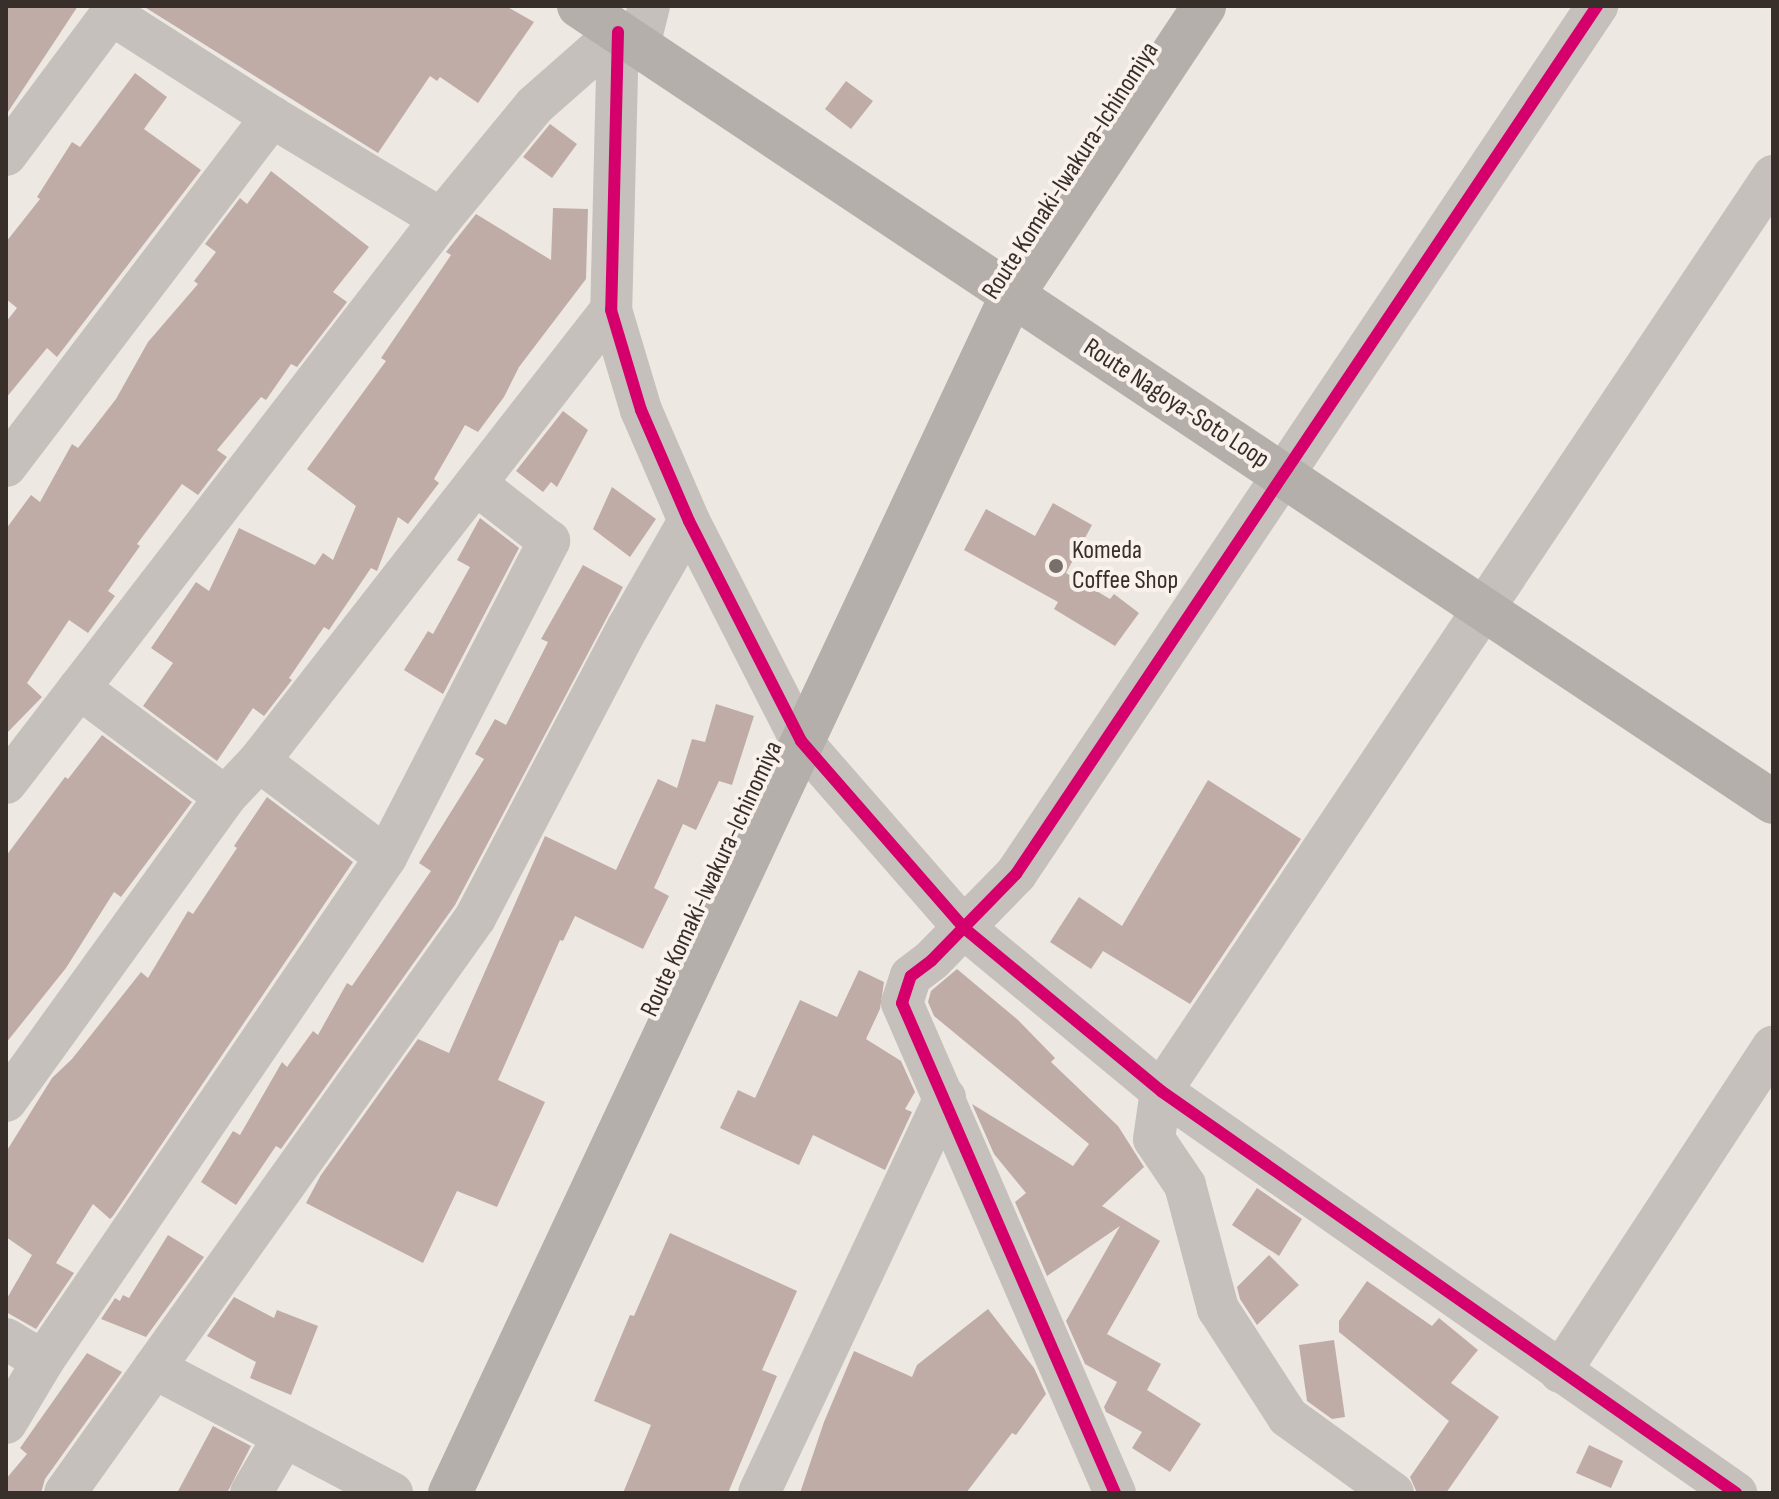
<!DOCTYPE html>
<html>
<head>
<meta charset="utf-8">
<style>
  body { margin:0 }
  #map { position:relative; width:1779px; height:1499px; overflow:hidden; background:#eee8e3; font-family:"Sofia Sans Condensed",sans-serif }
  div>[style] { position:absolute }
  .building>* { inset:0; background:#c0aca6 }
  .minor>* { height:42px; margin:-21px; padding:0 21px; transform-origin:21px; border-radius:21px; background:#c6c0bc }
  .major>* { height:44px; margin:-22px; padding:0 22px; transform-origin:22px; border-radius:22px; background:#b5afab }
  .cycleway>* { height:12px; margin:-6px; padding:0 6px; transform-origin:6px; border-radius:6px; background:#d6006c }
  .dots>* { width:22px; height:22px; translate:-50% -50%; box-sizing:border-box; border:4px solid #f9f2ec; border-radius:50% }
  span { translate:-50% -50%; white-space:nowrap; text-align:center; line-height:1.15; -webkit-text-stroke:8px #f9f2ec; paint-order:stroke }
  .street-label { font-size:26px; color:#382e2a }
  .poi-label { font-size:26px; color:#382e2a }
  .left { translate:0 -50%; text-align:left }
  .frame { position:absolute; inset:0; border:8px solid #382e2a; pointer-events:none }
</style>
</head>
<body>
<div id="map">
  <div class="building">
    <i style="clip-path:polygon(6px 6px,78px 6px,6px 115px)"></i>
    <i style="clip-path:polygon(143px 6px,506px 6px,534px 22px,478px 103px,440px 77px,437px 81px,430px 76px,378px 153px)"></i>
    <i style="clip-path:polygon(135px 73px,167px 97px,144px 129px,201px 170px,57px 357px,47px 348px,6px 398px,6px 322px,17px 308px,6px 299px,6px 242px,40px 199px,37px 197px,72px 142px,80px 147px)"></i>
    <i style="clip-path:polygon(846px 81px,873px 101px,851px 129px,825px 109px)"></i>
    <i style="clip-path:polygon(550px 124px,577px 144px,552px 178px,523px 157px)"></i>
    <i style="clip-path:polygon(271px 171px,369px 247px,333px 292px,347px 302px,297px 367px,291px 364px,266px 400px,261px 397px,217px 450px,227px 457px,198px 495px,182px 484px,137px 544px,140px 546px,108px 591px,115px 596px,88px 633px,69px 620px,27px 683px,42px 697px,6px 734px,6px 529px,31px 495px,40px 502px,72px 444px,78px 448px,116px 399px,148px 342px,198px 284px,194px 281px,216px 252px,205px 244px,240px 198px,247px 204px)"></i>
    <i style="clip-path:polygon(553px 208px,588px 209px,586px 279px,519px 367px,504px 397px,478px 432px,465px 425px,434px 479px,439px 483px,408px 524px,398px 517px,377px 571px,371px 568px,329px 630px,324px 627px,289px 678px,292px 680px,264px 716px,253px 708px,217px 761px,143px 706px,173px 663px,151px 648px,196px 582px,209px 591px,239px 528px,315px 565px,323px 553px,333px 560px,356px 506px,307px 469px,386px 361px,381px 358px,451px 255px,446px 252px,476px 214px,551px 260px)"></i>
    <i style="clip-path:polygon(563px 411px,588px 430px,557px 487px,551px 482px,543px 492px,516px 471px)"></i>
    <i style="clip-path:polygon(612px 487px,656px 519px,630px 557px,593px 529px)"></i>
    <i style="clip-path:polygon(1053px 503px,1092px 525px,1066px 573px,1110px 599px,1114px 594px,1139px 613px,1115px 646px,1054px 609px,1058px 602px,964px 550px,986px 509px,1035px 536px)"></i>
    <i style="clip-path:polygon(480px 518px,519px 548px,443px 694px,404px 670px,428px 631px,433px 634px,470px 567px,457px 560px)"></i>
    <i style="clip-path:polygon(583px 565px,623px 587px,455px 905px,281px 1149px,276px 1146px,236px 1205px,201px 1182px,233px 1131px,240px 1135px,282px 1062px,287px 1067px,313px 1031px,318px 1035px,347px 983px,352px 986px,431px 871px,419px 863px,484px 759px,475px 754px,495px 719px,506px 725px,548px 642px,541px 639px)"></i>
    <i style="clip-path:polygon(716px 704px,754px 716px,732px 785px,719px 781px,696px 830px,683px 824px,654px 888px,669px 896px,643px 949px,575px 916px,563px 941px,560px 940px,498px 1080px,545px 1102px,497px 1207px,457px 1191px,423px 1263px,306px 1203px,321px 1175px,418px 1039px,449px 1053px,545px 836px,616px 870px,658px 779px,677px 788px,692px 739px,705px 742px)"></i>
    <i style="clip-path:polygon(102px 735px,192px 802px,121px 897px,114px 892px,66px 968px,6px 1043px,6px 856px,65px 777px,68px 779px)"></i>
    <i style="clip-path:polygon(1208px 780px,1301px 839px,1190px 1004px,1103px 951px,1091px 969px,1050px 942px,1079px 897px,1122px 926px)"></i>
    <i style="clip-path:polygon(267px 797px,353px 862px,113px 1216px,110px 1219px,93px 1204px,56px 1263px,74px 1273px,36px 1329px,6px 1312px,6px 1300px,32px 1255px,6px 1237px,6px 1152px,52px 1078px,72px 1059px,141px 972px,148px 978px,188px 911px,193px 914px,237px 848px,234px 846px)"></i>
    <i style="clip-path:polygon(957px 969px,1018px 1020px,1055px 1058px,1051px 1062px,1118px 1126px,1144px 1167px,1102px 1206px,1160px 1241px,1107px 1334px,1161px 1364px,1147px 1390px,1201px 1424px,1170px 1472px,1132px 1448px,1142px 1432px,1106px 1412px,1104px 1407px,1117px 1382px,1085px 1364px,1066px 1321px,1120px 1226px,1047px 1276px,1015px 1202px,1026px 1193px,994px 1154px,972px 1104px,1073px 1166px,1089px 1144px,934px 1016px,928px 1002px,931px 991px)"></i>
    <i style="clip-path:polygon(859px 970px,884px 982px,880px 1009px,866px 1039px,901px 1061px,915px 1092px,905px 1109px,912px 1112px,885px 1170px,813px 1135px,799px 1165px,720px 1128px,738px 1090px,755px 1098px,800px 1000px,837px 1017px)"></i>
    <i style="clip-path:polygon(1257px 1188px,1302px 1219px,1279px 1256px,1232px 1225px)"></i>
    <i style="clip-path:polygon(670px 1233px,797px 1291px,762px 1370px,777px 1376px,728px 1493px,623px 1493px,651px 1425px,594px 1401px,630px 1315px,634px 1316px)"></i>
    <i style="clip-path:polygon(168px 1235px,204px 1257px,146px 1337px,101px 1319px,115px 1298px,120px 1301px,123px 1295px,129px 1298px)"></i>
    <i style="clip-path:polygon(1269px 1255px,1299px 1285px,1257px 1325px,1240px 1299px,1237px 1287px)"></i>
    <i style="clip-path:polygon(1367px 1281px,1432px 1326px,1439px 1318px,1478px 1350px,1451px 1383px,1499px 1417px,1446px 1493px,1417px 1493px,1410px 1477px,1449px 1421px,1339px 1332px,1339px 1321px)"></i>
    <i style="clip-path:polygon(234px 1297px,274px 1318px,277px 1310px,318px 1326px,291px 1395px,250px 1378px,256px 1362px,207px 1336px)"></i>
    <i style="clip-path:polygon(988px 1309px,1034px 1368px,1046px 1394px,1016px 1435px,1012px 1433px,966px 1493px,800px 1493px,824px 1422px,854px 1351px,912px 1377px,917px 1365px)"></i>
    <i style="clip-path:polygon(1334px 1340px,1345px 1417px,1332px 1419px,1307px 1401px,1299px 1345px)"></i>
    <i style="clip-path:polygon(87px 1353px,122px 1372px,45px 1479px,41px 1493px,6px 1493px,6px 1479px,27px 1454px,20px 1448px)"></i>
    <i style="clip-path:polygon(213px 1426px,251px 1446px,227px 1493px,177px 1493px)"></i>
    <i style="clip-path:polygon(1589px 1445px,1623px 1461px,1611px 1488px,1576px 1473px)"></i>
  </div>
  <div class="minor">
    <i style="left:111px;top:14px;width:191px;rotate:32.6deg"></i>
    <i style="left:618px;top:32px;width:278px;rotate:91.4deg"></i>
    <i style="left:611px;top:310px;width:104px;rotate:73.3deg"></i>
    <i style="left:641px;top:410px;width:121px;rotate:66.6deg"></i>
    <i style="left:689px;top:521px;width:247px;rotate:63deg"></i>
    <i style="left:801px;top:741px;width:248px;rotate:48.9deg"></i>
    <i style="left:964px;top:928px;width:256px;rotate:39.6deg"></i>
    <i style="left:1161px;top:1091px;width:702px;rotate:34.96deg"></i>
    <i style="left:639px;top:46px;width:41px;rotate:-76deg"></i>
    <i style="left:6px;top:155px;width:186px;rotate:-53.3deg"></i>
    <i style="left:6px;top:466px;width:439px;rotate:-52.7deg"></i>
    <i style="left:272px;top:117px;width:197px;rotate:31.1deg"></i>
    <i style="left:79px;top:688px;width:182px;rotate:36.7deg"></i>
    <i style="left:259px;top:761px;width:159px;rotate:37.1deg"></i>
    <i style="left:6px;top:783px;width:712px;rotate:-52.36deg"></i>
    <i style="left:441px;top:219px;width:146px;rotate:-50.5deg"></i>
    <i style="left:534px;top:106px;width:112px;rotate:-41.4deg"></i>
    <i style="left:6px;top:1101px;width:375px;rotate:-54.2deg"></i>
    <i style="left:225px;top:797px;width:50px;rotate:-46.6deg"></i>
    <i style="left:259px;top:761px;width:572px;rotate:-52.03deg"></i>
    <i style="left:6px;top:1339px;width:43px;rotate:30.7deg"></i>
    <i style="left:154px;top:1368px;width:269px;rotate:27.7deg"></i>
    <i style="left:1560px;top:1372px;width:389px;rotate:-56.8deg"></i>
    <i style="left:6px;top:1423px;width:72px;rotate:-59.2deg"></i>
    <i style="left:43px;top:1361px;width:610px;rotate:-55.76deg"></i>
    <i style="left:386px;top:857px;width:356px;rotate:-62.7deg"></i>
    <i style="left:549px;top:541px;width:91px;rotate:-142.1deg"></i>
    <i style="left:65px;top:1493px;width:706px;rotate:-54.51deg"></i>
    <i style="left:475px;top:918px;width:329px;rotate:-62.3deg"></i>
    <i style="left:628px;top:627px;width:122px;rotate:-60.1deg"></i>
    <i style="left:251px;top:1493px;width:65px;rotate:-59.5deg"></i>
    <i style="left:759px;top:1493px;width:437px;rotate:-64.8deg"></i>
    <i style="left:1115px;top:1493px;width:534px;rotate:-113.49deg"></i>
    <i style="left:902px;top:1003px;width:28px;rotate:-72deg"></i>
    <i style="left:911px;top:976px;width:26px;rotate:-37deg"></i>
    <i style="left:932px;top:960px;width:120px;rotate:-45.7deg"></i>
    <i style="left:1016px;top:874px;width:1045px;rotate:-56.2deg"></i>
    <i style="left:1393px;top:1493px;width:130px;rotate:-144.1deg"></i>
    <i style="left:1288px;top:1417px;width:129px;rotate:-122.9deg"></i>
    <i style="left:1218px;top:1309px;width:128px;rotate:-104.9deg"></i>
    <i style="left:1185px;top:1185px;width:55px;rotate:-124deg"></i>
    <i style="left:1154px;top:1139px;width:49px;rotate:-81.7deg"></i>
    <i style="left:1161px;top:1091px;width:1101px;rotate:-56.22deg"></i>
  </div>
  <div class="major">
    <i style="left:579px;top:6px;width:1435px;rotate:33.69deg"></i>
    <i style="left:450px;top:1493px;width:1321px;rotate:-64.87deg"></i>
    <i style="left:1011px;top:297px;width:349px;rotate:-56.4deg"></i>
  </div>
  <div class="cycleway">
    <i style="left:618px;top:32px;width:278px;rotate:91.4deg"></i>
    <i style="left:611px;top:310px;width:104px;rotate:73.3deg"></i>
    <i style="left:641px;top:410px;width:121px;rotate:66.6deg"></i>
    <i style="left:689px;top:521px;width:247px;rotate:63deg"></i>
    <i style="left:801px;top:741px;width:248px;rotate:48.9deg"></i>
    <i style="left:964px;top:928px;width:256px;rotate:39.6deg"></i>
    <i style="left:1161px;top:1091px;width:702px;rotate:34.96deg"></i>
    <i style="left:1115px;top:1493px;width:534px;rotate:-113.49deg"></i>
    <i style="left:902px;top:1003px;width:28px;rotate:-72deg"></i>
    <i style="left:911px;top:976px;width:26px;rotate:-37deg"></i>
    <i style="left:932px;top:960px;width:120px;rotate:-45.7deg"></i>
    <i style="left:1016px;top:874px;width:1045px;rotate:-56.2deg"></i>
  </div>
  <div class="dots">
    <i style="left:1056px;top:566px;background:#786f6b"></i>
  </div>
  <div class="street-label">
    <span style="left:1071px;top:171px;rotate:-57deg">Route Komaki-Iwakura-Ichinomiya</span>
    <span style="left:1176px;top:404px;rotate:33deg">Route Nagoya-Soto Loop</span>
    <span style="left:712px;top:879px;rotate:-65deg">Route Komaki-Iwakura-Ichinomiya</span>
  </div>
  <div class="poi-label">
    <span class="left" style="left:1072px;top:566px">Komeda<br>Coffee Shop</span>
  </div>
  <div class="frame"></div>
</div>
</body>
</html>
